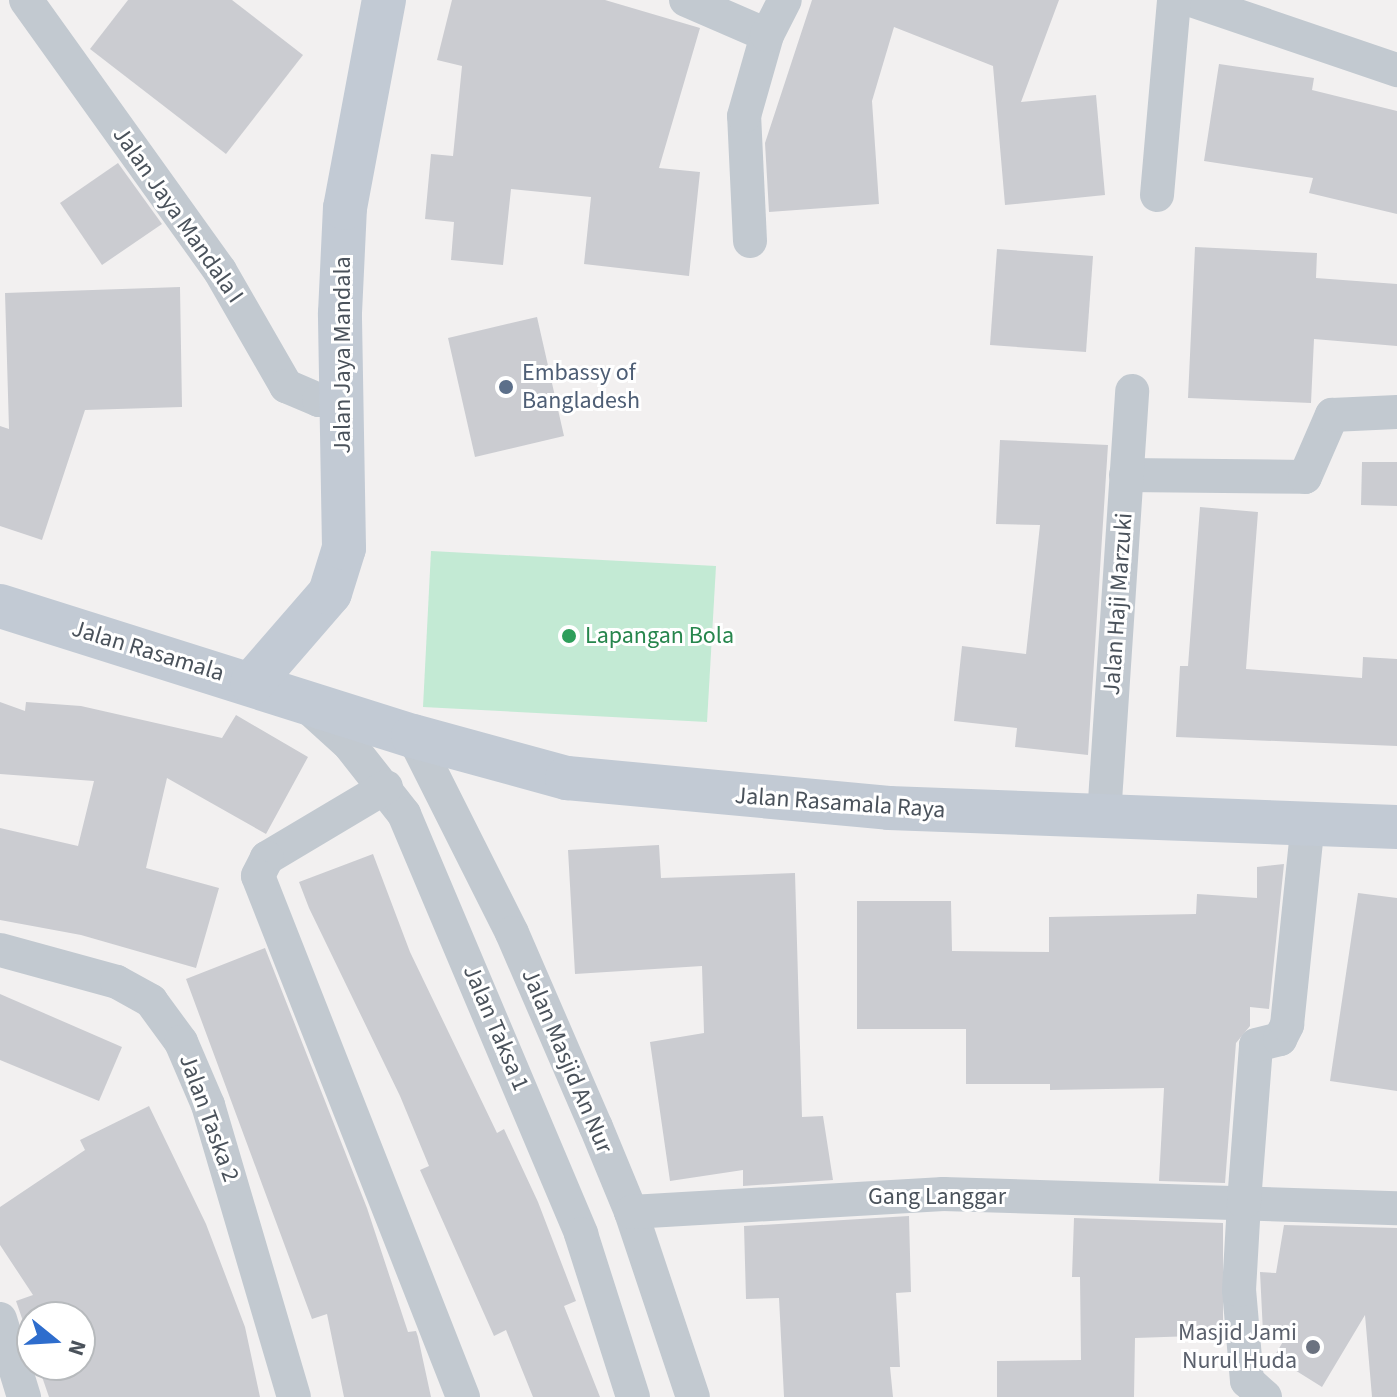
<!DOCTYPE html>
<html>
<head>
<meta charset="utf-8">
<style>
  body { margin:0 }
  #map { position:relative; width:1397px; height:1397px; overflow:hidden; background:#f2f0f0; font-family:"Source Sans 3",sans-serif }
  div>[style] { position:absolute }
  .green>* { inset:0; background:#c3ead4 }
  .building>* { inset:0; background:#cbccd1 }
  .street>* { height:34px; margin:-17px; padding:0 17px; transform-origin:17px; border-radius:17px; background:#c2c9d0 }
  .secondary>* { height:44px; margin:-22px; padding:0 22px; transform-origin:22px; border-radius:22px; background:#c2cad4 }
  .dots>* { width:22px; height:22px; translate:-50% -50%; box-sizing:border-box; border:4px solid #fff; border-radius:50% }
  span { translate:-50% -50%; white-space:nowrap; text-align:center; line-height:1.15; -webkit-text-stroke:6px #fff; paint-order:stroke }
  .street-label { font-size:24px; color:#4a525b }
  .service-label { font-size:24px; color:#4e5e75 }
  .left { translate:0 -50%; text-align:left }
  .leisure-label { font-size:24px; color:#27864d }
  .worship-label { font-size:24px; color:#5b616d }
  .right { translate:-100% -50%; text-align:right }
  .north { position:absolute; left:16px; top:1301px; width:80px; height:80px; box-sizing:border-box; background:#fff; border:2px solid #b7babd; border-radius:50%; rotate:108deg; font-size:22px; font-weight:700; line-height:32px; text-align:center; color:#4a525b }
  .north::after { content:''; display:block; margin:auto; width:28px; height:36px; background:#2e6dcd; clip-path:polygon(50% 0,100% 100%,50% 72%,0 100%) }
</style>
</head>
<body>
<div id="map">
  <div class="green">
    <i style="clip-path:polygon(431px 551px,716px 566px,707px 722px,423px 707px)"></i>
  </div>
  <div class="building">
    <i style="clip-path:polygon(128px 0,232px 0,303px 55px,226px 154px,90px 49px)"></i>
    <i style="clip-path:polygon(452px 0,605px 0,700px 28px,659px 168px,700px 172px,689px 276px,584px 264px,591px 197px,511px 189px,503px 265px,451px 260px,454px 222px,425px 219px,431px 154px,453px 156px,462px 66px,437px 60px)"></i>
    <i style="clip-path:polygon(812px 0,1059px 0,1021px 102px,1096px 95px,1105px 195px,1005px 205px,993px 66px,894px 27px,872px 101px,879px 204px,769px 212px,765px 143px)"></i>
    <i style="clip-path:polygon(1219px 64px,1314px 78px,1312px 90px,1397px 111px,1397px 214px,1309px 193px,1313px 178px,1204px 161px)"></i>
    <i style="clip-path:polygon(118px 163px,162px 224px,102px 265px,60px 203px)"></i>
    <i style="clip-path:polygon(1195px 247px,1317px 253px,1316px 278px,1397px 284px,1397px 346px,1314px 339px,1311px 403px,1188px 398px)"></i>
    <i style="clip-path:polygon(997px 249px,1093px 256px,1086px 352px,990px 345px)"></i>
    <i style="clip-path:polygon(180px 287px,182px 407px,85px 410px,42px 540px,0 526px,0 426px,9px 429px,5px 293px)"></i>
    <i style="clip-path:polygon(537px 317px,564px 436px,475px 457px,448px 338px)"></i>
    <i style="clip-path:polygon(1000px 440px,1108px 445px,1088px 755px,1015px 747px,1017px 728px,954px 721px,962px 646px,1026px 654px,1040px 525px,996px 524px)"></i>
    <i style="clip-path:polygon(1362px 462px,1397px 462px,1397px 506px,1361px 505px)"></i>
    <i style="clip-path:polygon(1200px 507px,1258px 512px,1246px 669px,1362px 678px,1363px 657px,1397px 659px,1397px 746px,1176px 737px,1180px 666px,1188px 666px)"></i>
    <i style="clip-path:polygon(0 702px,25px 711px,26px 702px,81px 706px,222px 738px,236px 715px,308px 757px,266px 834px,167px 778px,146px 868px,219px 888px,196px 968px,81px 935px,0 920px,0 828px,78px 846px,94px 781px,0 774px)"></i>
    <i style="clip-path:polygon(659px 845px,661px 878px,795px 873px,802px 1117px,823px 1116px,833px 1180px,743px 1186px,743px 1170px,670px 1181px,650px 1042px,704px 1033px,702px 966px,575px 974px,568px 850px)"></i>
    <i style="clip-path:polygon(373px 854px,410px 952px,497px 1133px,504px 1129px,538px 1202px,576px 1301px,564px 1306px,600px 1397px,533px 1397px,506px 1330px,494px 1336px,420px 1170px,429px 1166px,400px 1096px,309px 908px,299px 882px)"></i>
    <i style="clip-path:polygon(1284px 864px,1269px 1009px,1250px 1007px,1250px 1026px,1236px 1043px,1225px 1183px,1159px 1181px,1164px 1088px,1050px 1090px,1050px 1084px,966px 1084px,966px 1029px,857px 1029px,857px 901px,951px 901px,952px 951px,1049px 952px,1049px 917px,1196px 914px,1197px 894px,1257px 898px,1257px 867px)"></i>
    <i style="clip-path:polygon(1358px 893px,1397px 898px,1397px 1091px,1330px 1081px)"></i>
    <i style="clip-path:polygon(265px 948px,367px 1208px,408px 1332px,416px 1331px,418px 1337px,431px 1397px,344px 1397px,327px 1314px,312px 1319px,186px 979px)"></i>
    <i style="clip-path:polygon(0 994px,122px 1047px,99px 1101px,0 1060px)"></i>
    <i style="clip-path:polygon(149px 1106px,206px 1224px,245px 1327px,260px 1397px,49px 1397px,38px 1365px,80px 1365px,80px 1317px,32px 1317px,32px 1347px,16px 1301px,33px 1295px,0 1245px,0 1207px,85px 1150px,80px 1140px)"></i>
    <i style="clip-path:polygon(909px 1216px,911px 1292px,896px 1293px,900px 1367px,890px 1367px,893px 1397px,784px 1397px,779px 1298px,746px 1299px,744px 1226px)"></i>
    <i style="clip-path:polygon(1074px 1218px,1223px 1223px,1223px 1335px,1135px 1338px,1134px 1397px,997px 1397px,997px 1361px,1081px 1360px,1080px 1277px,1072px 1277px)"></i>
    <i style="clip-path:polygon(1284px 1225px,1397px 1228px,1397px 1397px,1372px 1397px,1365px 1315px,1322px 1387px,1274px 1357px,1288px 1333px,1263px 1333px,1260px 1272px,1276px 1273px)"></i>
  </div>
  <div class="street">
    <i style="left:26px;top:0;width:333px;rotate:54.4deg"></i>
    <i style="left:220px;top:271px;width:133px;rotate:60.1deg"></i>
    <i style="left:286px;top:386px;width:36px;rotate:23deg"></i>
    <i style="left:319px;top:400px;width:24px;rotate:-7deg"></i>
    <i style="left:686px;top:0;width:88px;rotate:23.4deg"></i>
    <i style="left:1191px;top:0;width:218px;rotate:18.8deg"></i>
    <i style="left:1157px;top:195px;width:196px;rotate:-85deg"></i>
    <i style="left:750px;top:241px;width:125px;rotate:-92.7deg"></i>
    <i style="left:744px;top:116px;width:84px;rotate:-74.1deg"></i>
    <i style="left:767px;top:35px;width:39px;rotate:-63deg"></i>
    <i style="left:1126px;top:475px;width:179px;rotate:0.6deg"></i>
    <i style="left:1305px;top:477px;width:68px;rotate:-66.5deg"></i>
    <i style="left:1332px;top:415px;width:65px;rotate:-2.6deg"></i>
    <i style="left:308px;top:707px;width:55px;rotate:42.1deg"></i>
    <i style="left:349px;top:744px;width:89px;rotate:51.8deg"></i>
    <i style="left:404px;top:814px;width:456px;rotate:67.1deg"></i>
    <i style="left:581px;top:1234px;width:171px;rotate:72.3deg"></i>
    <i style="left:413px;top:736px;width:220px;rotate:63.3deg"></i>
    <i style="left:512px;top:933px;width:211px;rotate:66.6deg"></i>
    <i style="left:596px;top:1127px;width:92px;rotate:67.6deg"></i>
    <i style="left:631px;top:1212px;width:195px;rotate:71.5deg"></i>
    <i style="left:386px;top:787px;width:139px;rotate:149.2deg"></i>
    <i style="left:267px;top:858px;width:20px;rotate:117deg"></i>
    <i style="left:258px;top:876px;width:560px;rotate:68.52deg"></i>
    <i style="left:1104px;top:816px;width:426px;rotate:-86.2deg"></i>
    <i style="left:0;top:950px;width:121px;rotate:15.3deg"></i>
    <i style="left:117px;top:982px;width:39px;rotate:29deg"></i>
    <i style="left:151px;top:1001px;width:51px;rotate:53.8deg"></i>
    <i style="left:181px;top:1042px;width:69px;rotate:66.8deg"></i>
    <i style="left:208px;top:1105px;width:304px;rotate:73.6deg"></i>
    <i style="left:631px;top:1212px;width:313px;rotate:-3.3deg"></i>
    <i style="left:943px;top:1194px;width:454px;rotate:1.8deg"></i>
    <i style="left:0;top:1319px;width:82px;rotate:72.9deg"></i>
    <i style="left:1265px;top:1397px;width:24px;rotate:-138deg"></i>
    <i style="left:1247px;top:1381px;width:91px;rotate:-95deg"></i>
    <i style="left:1239px;top:1290px;width:88px;rotate:-86.7deg"></i>
    <i style="left:1244px;top:1202px;width:157px;rotate:-85.6deg"></i>
    <i style="left:1256px;top:1045px;width:25px;rotate:-14deg"></i>
    <i style="left:1280px;top:1039px;width:16px;rotate:-63deg"></i>
    <i style="left:1287px;top:1025px;width:203px;rotate:-84.1deg"></i>
  </div>
  <div class="secondary">
    <i style="left:0;top:606px;width:433px;rotate:17.5deg"></i>
    <i style="left:413px;top:736px;width:160px;rotate:15.3deg"></i>
    <i style="left:567px;top:778px;width:323px;rotate:5.3deg"></i>
    <i style="left:889px;top:808px;width:508px;rotate:2.14deg"></i>
    <i style="left:252px;top:683px;width:119px;rotate:-49.1deg"></i>
    <i style="left:330px;top:593px;width:47px;rotate:-72.7deg"></i>
    <i style="left:344px;top:548px;width:235px;rotate:-91deg"></i>
    <i style="left:340px;top:313px;width:105px;rotate:-87.3deg"></i>
    <i style="left:345px;top:208px;width:212px;rotate:-79.4deg"></i>
  </div>
  <div class="dots">
    <i style="left:506px;top:387px;background:#5c6f8a"></i>
    <i style="left:569px;top:636px;background:#2e9e5b"></i>
    <i style="left:1313px;top:1347px;background:#6b7280"></i>
  </div>
  <div class="street-label">
    <span style="left:178px;top:215px;rotate:55deg">Jalan Jaya Mandala I</span>
    <span style="left:343px;top:355px;rotate:-90deg">Jalan Jaya Mandala</span>
    <span style="left:1118px;top:604px;rotate:-86deg">Jalan Haji Marzuki</span>
    <span style="left:148px;top:651px;rotate:17deg">Jalan Rasamala</span>
    <span style="left:840px;top:803px;rotate:4deg">Jalan Rasamala Raya</span>
    <span style="left:496px;top:1028px;rotate:67deg">Jalan Taksa 1</span>
    <span style="left:567px;top:1061px;rotate:67deg">Jalan Masjid An Nur</span>
    <span style="left:209px;top:1118px;rotate:70deg">Jalan Taska 2</span>
    <span style="left:937px;top:1197px">Gang Langgar</span>
  </div>
  <div class="service-label">
    <span class="left" style="left:522px;top:387px">Embassy of<br>Bangladesh</span>
  </div>
  <div class="leisure-label">
    <span class="left" style="left:585px;top:636px">Lapangan Bola</span>
  </div>
  <div class="worship-label">
    <span class="right" style="left:1297px;top:1347px">Masjid Jami<br>Nurul Huda</span>
  </div>
  <div class="north">N</div>
</div>
</body>
</html>
